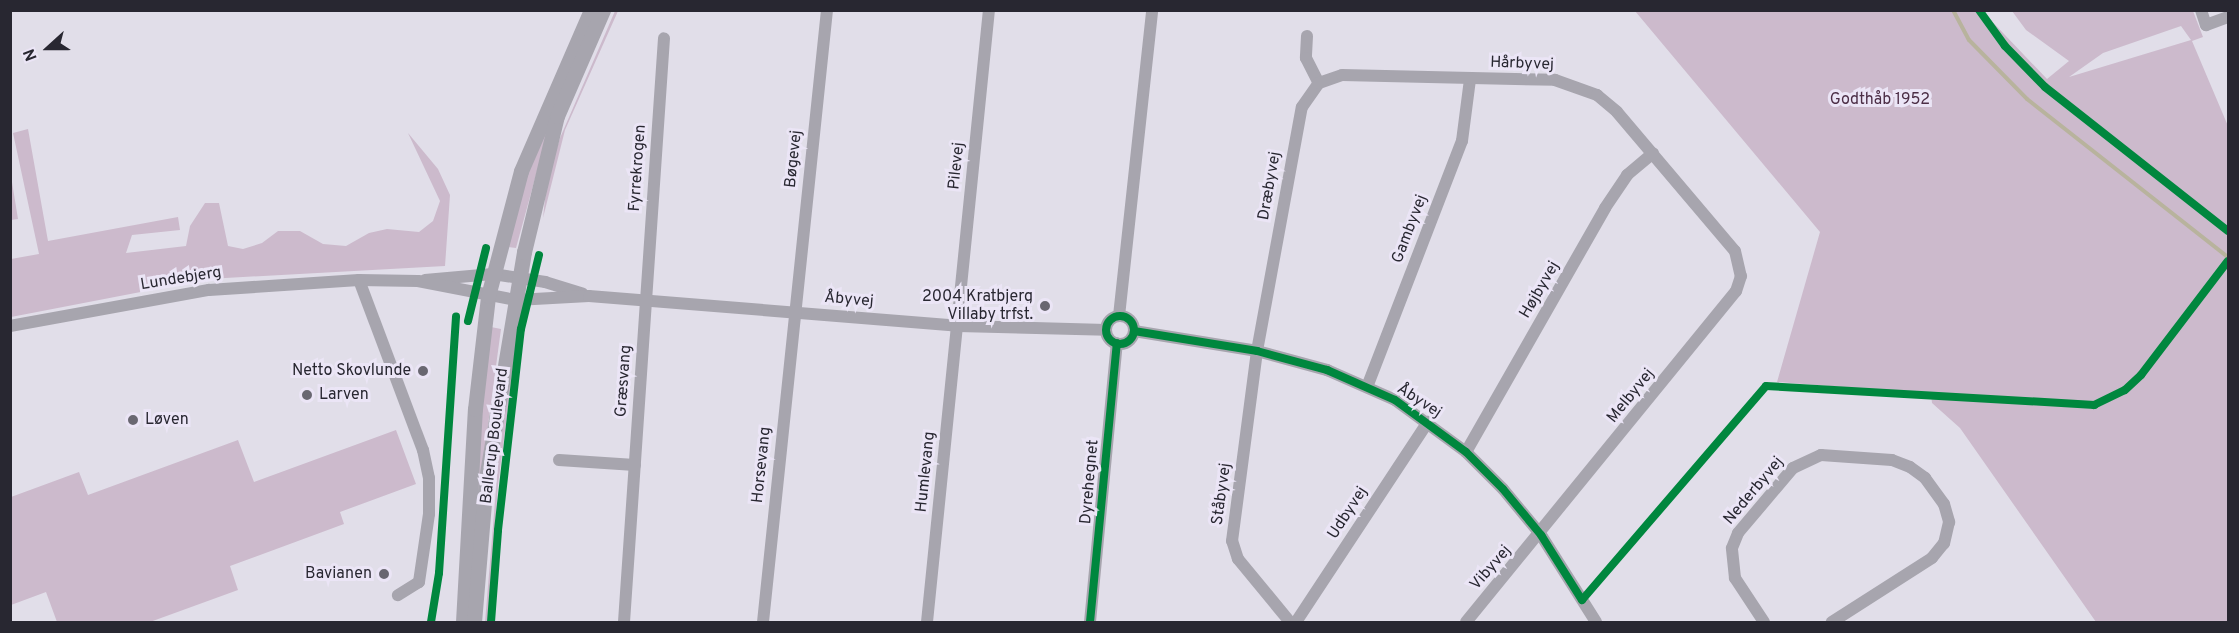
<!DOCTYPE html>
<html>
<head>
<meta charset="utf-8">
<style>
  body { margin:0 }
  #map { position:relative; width:2239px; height:633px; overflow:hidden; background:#e1dee9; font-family:Overpass,sans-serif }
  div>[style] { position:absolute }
  .green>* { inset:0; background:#ccbacc }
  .stream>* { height:4px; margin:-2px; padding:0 2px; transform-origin:2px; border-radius:2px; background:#b8b39d }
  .minor>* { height:12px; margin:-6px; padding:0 6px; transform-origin:6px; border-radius:6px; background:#a7a5ae }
  .minor>.ring { margin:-6px; padding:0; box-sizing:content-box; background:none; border:12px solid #a7a5ae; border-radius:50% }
  .tertiary>* { height:15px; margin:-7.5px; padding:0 7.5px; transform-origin:7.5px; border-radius:7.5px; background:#a7a5ae }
  .cycleway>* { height:8px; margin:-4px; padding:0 4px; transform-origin:4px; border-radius:4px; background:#00873e }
  .cycleway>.ring { margin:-4px; padding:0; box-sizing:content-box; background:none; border:8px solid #00873e; border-radius:50% }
  .dots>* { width:16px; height:16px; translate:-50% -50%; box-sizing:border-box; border:3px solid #ebe5f6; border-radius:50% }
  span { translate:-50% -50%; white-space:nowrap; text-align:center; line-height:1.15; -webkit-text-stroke:6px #ebe5f6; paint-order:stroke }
  .street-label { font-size:16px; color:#282731 }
  .park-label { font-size:16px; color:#4c2e46 }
  .poi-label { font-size:16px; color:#282731 }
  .right { translate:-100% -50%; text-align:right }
  .left { translate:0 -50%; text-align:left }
  .frame { position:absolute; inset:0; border:12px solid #282731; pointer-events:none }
  .north { position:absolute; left:18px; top:18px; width:60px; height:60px; -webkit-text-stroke:4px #ebe5f6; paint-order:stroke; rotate:249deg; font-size:16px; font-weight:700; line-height:24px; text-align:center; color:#282731 }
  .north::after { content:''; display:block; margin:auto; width:21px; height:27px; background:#282731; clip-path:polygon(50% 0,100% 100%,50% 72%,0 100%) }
</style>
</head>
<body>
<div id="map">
  <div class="green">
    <i style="clip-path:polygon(615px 11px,618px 11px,565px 130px,543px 218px,547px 180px,560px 138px)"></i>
    <i style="clip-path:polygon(evenodd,1635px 11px,1989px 11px,1984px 13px,2047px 79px,2069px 61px,2026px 30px,2012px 11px,2193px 11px,2203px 37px,2192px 41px,2228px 126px,2228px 622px,2096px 622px,1960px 428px,1932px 403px,1931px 394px,1777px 382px,1820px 232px,1635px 11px,2181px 26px,2191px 40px,2069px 77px,2103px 53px,2181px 26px)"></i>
    <i style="clip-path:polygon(551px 120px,516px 248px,507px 247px,524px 183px)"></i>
    <i style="clip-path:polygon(28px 129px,48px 241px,178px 217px,180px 230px,132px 235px,126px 253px,186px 246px,190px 226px,205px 203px,219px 203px,228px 246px,243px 249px,262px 243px,278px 231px,300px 231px,323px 244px,346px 246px,369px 233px,387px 229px,419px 232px,433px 221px,440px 201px,408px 133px,438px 169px,450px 195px,445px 266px,208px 279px,11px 317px,11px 259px,39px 254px,13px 133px)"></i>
    <i style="clip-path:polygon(11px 176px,18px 219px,11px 220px,10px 220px)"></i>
    <i style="clip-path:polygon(491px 327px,501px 329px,483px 462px,471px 622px,482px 399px)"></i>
    <i style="clip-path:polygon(518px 331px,498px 485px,488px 622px,485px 622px,501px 429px)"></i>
    <i style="clip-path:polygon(396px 430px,416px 484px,340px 512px,344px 524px,230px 566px,238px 590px,150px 622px,57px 622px,46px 592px,11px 605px,11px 497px,79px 472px,88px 495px,238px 440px,254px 482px)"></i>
  </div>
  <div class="stream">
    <i style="left:1953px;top:10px;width:34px;rotate:62deg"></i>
    <i style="left:1969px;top:40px;width:83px;rotate:45.5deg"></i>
    <i style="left:2027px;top:99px;width:256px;rotate:38.2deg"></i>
  </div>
  <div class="minor">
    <i style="left:2201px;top:10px;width:16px;rotate:72deg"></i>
    <i style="left:2206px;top:25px;width:23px;rotate:-20deg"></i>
    <i style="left:1307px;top:36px;width:22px;rotate:93deg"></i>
    <i style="left:1306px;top:58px;width:28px;rotate:63deg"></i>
    <i style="left:359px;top:280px;width:182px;rotate:69.4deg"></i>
    <i style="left:423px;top:450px;width:29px;rotate:78deg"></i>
    <i style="left:429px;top:478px;width:36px;rotate:90deg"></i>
    <i style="left:429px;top:514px;width:69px;rotate:98.4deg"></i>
    <i style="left:419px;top:582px;width:25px;rotate:148deg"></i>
    <i style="left:425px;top:280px;width:68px;rotate:-5deg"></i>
    <i style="left:493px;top:274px;width:53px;rotate:8.7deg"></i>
    <i style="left:545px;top:282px;width:39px;rotate:17deg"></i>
    <i style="left:1119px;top:316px;width:308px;rotate:-83.8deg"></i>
    <i class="ring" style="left:1106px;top:316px;width:16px;height:16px"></i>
    <i style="left:10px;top:326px;width:202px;rotate:-10.3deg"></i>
    <i style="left:209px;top:290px;width:150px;rotate:-3.8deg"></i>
    <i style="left:359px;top:280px;width:59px;rotate:1deg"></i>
    <i style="left:418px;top:281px;width:100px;rotate:11deg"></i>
    <i style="left:516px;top:300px;width:73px;rotate:-3.1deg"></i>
    <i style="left:589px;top:296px;width:370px;rotate:4.6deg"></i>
    <i style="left:958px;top:326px;width:148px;rotate:1.5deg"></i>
    <i style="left:1134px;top:331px;width:125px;rotate:9.2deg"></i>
    <i style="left:1257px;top:351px;width:73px;rotate:15.2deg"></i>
    <i style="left:1327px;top:370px;width:74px;rotate:23.8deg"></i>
    <i style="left:1395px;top:400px;width:88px;rotate:36.2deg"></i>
    <i style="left:1466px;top:452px;width:52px;rotate:45deg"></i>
    <i style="left:1503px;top:489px;width:60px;rotate:50.4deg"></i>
    <i style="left:1541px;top:535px;width:103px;rotate:57.7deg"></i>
    <i style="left:1367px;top:387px;width:264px;rotate:-68.9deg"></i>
    <i style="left:1462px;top:141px;width:63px;rotate:-82.6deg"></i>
    <i style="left:1466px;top:452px;width:281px;rotate:-60.3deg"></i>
    <i style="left:1605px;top:208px;width:40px;rotate:-56deg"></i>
    <i style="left:1627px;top:175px;width:34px;rotate:-40deg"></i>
    <i style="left:559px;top:460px;width:76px;rotate:3.8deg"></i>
    <i style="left:624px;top:622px;width:585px;rotate:-86.08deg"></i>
    <i style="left:763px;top:622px;width:615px;rotate:-84.03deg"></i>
    <i style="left:927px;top:622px;width:615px;rotate:-84.22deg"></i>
    <i style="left:1090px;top:622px;width:280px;rotate:-84.5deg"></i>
    <i style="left:1290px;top:622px;width:82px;rotate:-129.5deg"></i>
    <i style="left:1238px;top:559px;width:19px;rotate:-108deg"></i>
    <i style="left:1232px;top:541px;width:192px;rotate:-82.5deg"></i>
    <i style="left:1257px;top:351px;width:248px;rotate:-79.6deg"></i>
    <i style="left:1302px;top:107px;width:29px;rotate:-55deg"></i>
    <i style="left:1319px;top:83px;width:24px;rotate:-19deg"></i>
    <i style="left:1342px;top:75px;width:213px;rotate:1.3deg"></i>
    <i style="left:1555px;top:80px;width:45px;rotate:19.7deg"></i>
    <i style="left:1597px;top:95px;width:26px;rotate:40deg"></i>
    <i style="left:1617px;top:112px;width:182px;rotate:49.7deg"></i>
    <i style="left:1735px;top:251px;width:26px;rotate:77deg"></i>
    <i style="left:1741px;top:276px;width:16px;rotate:108deg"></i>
    <i style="left:1736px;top:291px;width:427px;rotate:129.2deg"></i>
    <i style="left:1296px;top:622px;width:240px;rotate:-56.6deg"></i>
    <i style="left:1764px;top:622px;width:53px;rotate:-123.4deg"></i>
    <i style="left:1735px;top:578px;width:30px;rotate:-96deg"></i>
    <i style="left:1732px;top:548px;width:16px;rotate:-68deg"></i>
    <i style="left:1738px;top:533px;width:85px;rotate:-49.8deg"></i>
    <i style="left:1793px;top:468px;width:31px;rotate:-25deg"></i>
    <i style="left:1821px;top:455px;width:71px;rotate:4deg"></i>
    <i style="left:1892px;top:460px;width:19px;rotate:21deg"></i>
    <i style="left:1910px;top:467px;width:19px;rotate:36deg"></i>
    <i style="left:1925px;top:478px;width:32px;rotate:54deg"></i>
    <i style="left:1944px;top:504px;width:19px;rotate:74deg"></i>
    <i style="left:1949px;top:522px;width:22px;rotate:103deg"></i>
    <i style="left:1944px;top:543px;width:19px;rotate:129deg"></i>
    <i style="left:1932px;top:558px;width:119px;rotate:147.4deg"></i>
  </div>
  <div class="tertiary">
    <i style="left:463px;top:622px;width:213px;rotate:-86.8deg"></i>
    <i style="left:475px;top:409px;width:114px;rotate:-83.4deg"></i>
    <i style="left:488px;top:296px;width:129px;rotate:-75.2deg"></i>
    <i style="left:521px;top:171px;width:176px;rotate:-66.5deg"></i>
    <i style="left:474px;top:622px;width:144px;rotate:-85.2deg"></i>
    <i style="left:486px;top:479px;width:230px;rotate:-80.5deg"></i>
    <i style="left:524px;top:252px;width:140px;rotate:-76.4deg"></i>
    <i style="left:557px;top:116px;width:116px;rotate:-66.5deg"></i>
  </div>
  <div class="cycleway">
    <i style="left:1979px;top:10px;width:44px;rotate:54.2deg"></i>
    <i style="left:2005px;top:46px;width:57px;rotate:45.7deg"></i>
    <i style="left:2045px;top:87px;width:233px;rotate:38.2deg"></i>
    <i class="ring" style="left:1106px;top:316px;width:20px;height:20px"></i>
    <i style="left:468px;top:321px;width:75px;rotate:-76.1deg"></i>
    <i style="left:1134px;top:331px;width:125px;rotate:9.2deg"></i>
    <i style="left:1257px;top:351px;width:73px;rotate:15.2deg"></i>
    <i style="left:1327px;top:370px;width:74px;rotate:23.8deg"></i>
    <i style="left:1395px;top:400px;width:88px;rotate:36.2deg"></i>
    <i style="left:1466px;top:452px;width:52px;rotate:45deg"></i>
    <i style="left:1503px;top:489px;width:60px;rotate:50.4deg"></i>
    <i style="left:1541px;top:535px;width:77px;rotate:57.8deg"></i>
    <i style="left:1582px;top:600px;width:282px;rotate:-49.3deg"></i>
    <i style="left:1766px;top:386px;width:329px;rotate:3.3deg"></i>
    <i style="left:2094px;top:405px;width:34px;rotate:-26deg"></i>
    <i style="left:2125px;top:390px;width:22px;rotate:-43deg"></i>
    <i style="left:2141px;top:375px;width:143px;rotate:-52.7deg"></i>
    <i style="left:431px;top:622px;width:50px;rotate:-80.7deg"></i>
    <i style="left:439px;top:573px;width:257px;rotate:-86.2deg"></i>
    <i style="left:491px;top:622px;width:92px;rotate:-85.6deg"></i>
    <i style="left:498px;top:530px;width:202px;rotate:-83.5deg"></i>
    <i style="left:521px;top:329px;width:76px;rotate:-76.3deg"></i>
    <i style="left:1090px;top:622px;width:280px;rotate:-84.5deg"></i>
  </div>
  <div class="dots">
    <i style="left:1045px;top:306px;background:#696771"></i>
    <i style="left:423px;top:371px;background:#696771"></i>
    <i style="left:307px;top:395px;background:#696771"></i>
    <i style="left:133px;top:420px;background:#696771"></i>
    <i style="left:384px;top:574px;background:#696771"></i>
  </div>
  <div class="street-label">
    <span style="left:1522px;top:64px;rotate:2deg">Hårbyvej</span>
    <span style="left:794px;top:159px;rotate:-84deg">Bøgevej</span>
    <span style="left:957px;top:166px;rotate:-84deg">Pilevej</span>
    <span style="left:638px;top:168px;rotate:-86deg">Fyrrekrogen</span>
    <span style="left:1270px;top:186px;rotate:-80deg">Dræbyvej</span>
    <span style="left:1410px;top:229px;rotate:-69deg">Gambyvej</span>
    <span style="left:181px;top:279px;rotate:-9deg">Lundebjerg</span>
    <span style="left:1540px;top:290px;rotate:-60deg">Højbyvej</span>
    <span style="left:849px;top:300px;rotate:5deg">Åbyvej</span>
    <span style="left:624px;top:381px;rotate:-86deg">Græsvang</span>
    <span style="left:1631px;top:396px;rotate:-51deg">Melbyvej</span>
    <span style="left:1419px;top:401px;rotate:33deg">Åbyvej</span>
    <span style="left:495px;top:436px;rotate:-83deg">Ballerup Boulevard</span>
    <span style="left:762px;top:465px;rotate:-84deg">Horsevang</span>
    <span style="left:926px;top:472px;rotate:-84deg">Humlevang</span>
    <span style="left:1090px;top:482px;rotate:-85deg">Dyrehegnet</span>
    <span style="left:1754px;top:491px;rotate:-50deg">Nederbyvej</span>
    <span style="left:1222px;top:494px;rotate:-82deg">Ståbyvej</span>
    <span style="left:1348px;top:513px;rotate:-57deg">Udbyvej</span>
    <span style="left:1491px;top:568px;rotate:-49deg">Vibyvej</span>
  </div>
  <div class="park-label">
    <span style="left:1880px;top:100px">Godthåb 1952</span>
  </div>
  <div class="poi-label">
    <span class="right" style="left:1033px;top:306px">2004 Kratbjerg<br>Villaby trfst.</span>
    <span class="right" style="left:411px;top:371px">Netto Skovlunde</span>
    <span class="left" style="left:319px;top:395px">Larven</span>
    <span class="left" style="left:145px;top:420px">Løven</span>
    <span class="right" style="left:372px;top:574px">Bavianen</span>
  </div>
  <div class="frame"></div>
  <div class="north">N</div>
</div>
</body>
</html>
